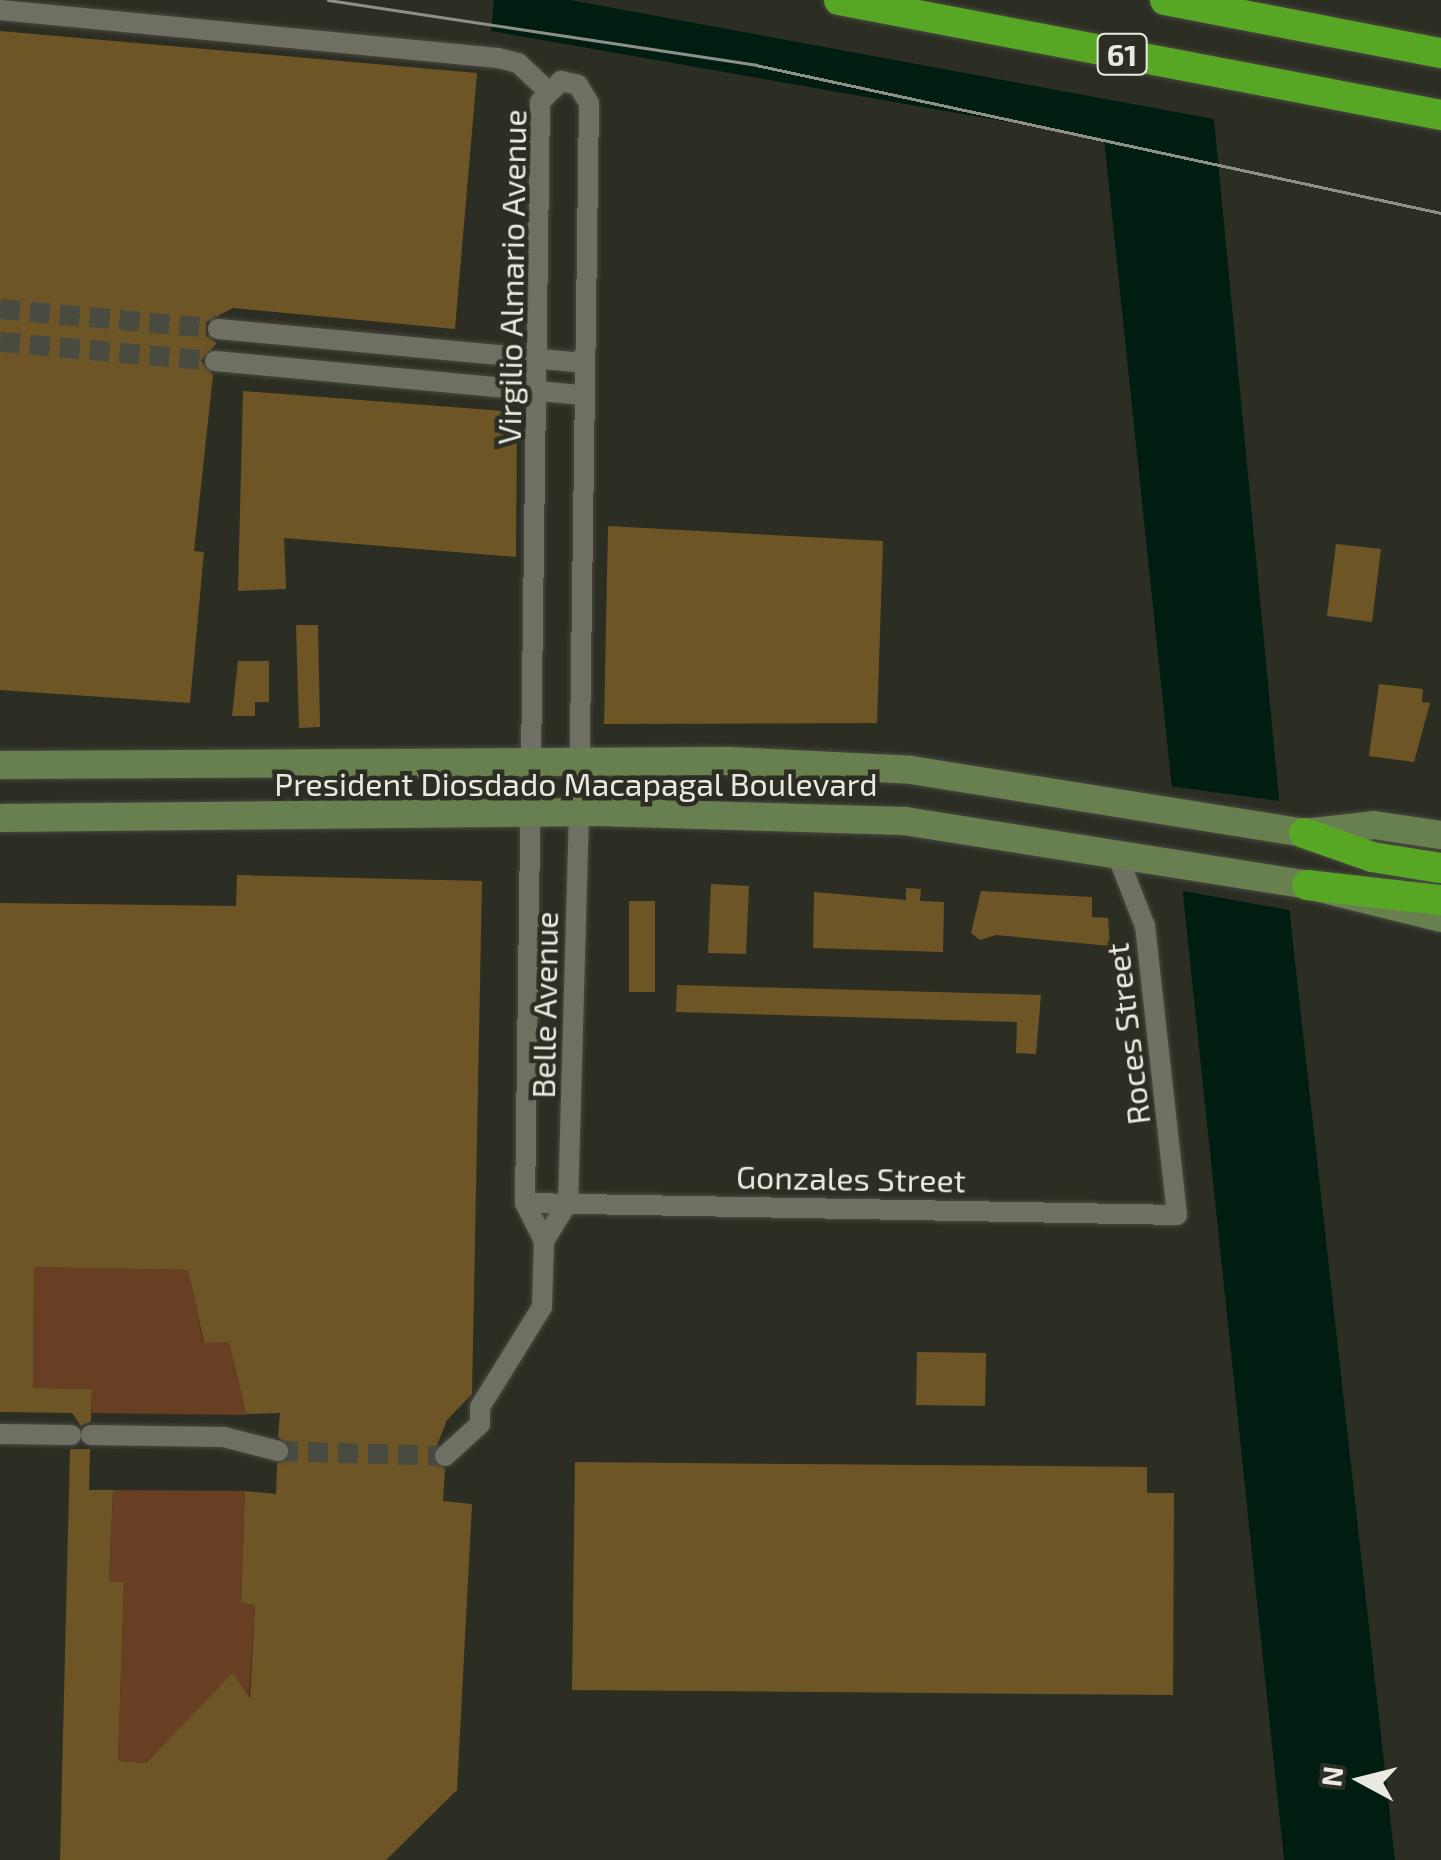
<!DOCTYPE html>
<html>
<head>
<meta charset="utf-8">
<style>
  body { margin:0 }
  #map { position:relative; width:1441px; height:1860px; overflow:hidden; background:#2d2e23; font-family:"Exo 2",sans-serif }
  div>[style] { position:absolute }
  .green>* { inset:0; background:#693f23 }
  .water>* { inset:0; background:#001d11 }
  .pier>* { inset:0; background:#2d2e23 }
  .building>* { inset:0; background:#6e5526 }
  .street-tunnel>* { height:20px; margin-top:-10px; transform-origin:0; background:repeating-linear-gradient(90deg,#494a40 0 20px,transparent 0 30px) }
  .roads { filter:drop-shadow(0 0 2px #494940) drop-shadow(0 0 2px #494940) }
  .street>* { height:20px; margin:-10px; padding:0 10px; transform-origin:10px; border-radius:10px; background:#6f6f63 }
  .secondary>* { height:28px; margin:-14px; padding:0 14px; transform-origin:14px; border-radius:14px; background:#688050 }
  .highway>* { height:30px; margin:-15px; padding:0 15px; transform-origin:15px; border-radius:15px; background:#57a724 }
  .tram>* { height:2.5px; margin:-1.25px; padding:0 1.25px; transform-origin:1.25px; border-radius:1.25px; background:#8f8f87 }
  span { translate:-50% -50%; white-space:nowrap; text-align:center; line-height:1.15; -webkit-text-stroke:9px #2d2e23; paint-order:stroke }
  .shield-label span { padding:2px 8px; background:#2d2e23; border:2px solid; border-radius:8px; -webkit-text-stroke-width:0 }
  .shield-label { font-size:30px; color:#eaeae3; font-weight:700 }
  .street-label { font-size:32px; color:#eaeae3 }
  .north { position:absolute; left:1311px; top:1730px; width:100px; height:100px; -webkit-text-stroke:8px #2d2e23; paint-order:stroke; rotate:277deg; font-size:28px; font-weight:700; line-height:40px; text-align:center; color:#eaeae3 }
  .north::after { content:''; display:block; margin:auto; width:35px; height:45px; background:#eaeae3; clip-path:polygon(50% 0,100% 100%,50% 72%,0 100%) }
</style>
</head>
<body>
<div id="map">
  <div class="green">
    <i style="clip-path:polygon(34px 1267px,188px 1270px,203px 1342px,229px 1342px,246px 1415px,92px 1413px,92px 1389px,33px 1388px)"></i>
    <i style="clip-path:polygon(113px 1490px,245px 1491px,241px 1603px,255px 1605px,249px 1696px,233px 1674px,146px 1763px,118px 1761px,124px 1582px,109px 1581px)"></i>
  </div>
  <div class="water">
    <i style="clip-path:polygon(494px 0,570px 0,1214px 119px,1292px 934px,1395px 1860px,1284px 1860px,1104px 139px,491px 31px)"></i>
  </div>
  <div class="pier">
    <i style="clip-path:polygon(1162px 785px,1287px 802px,1295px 911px,1172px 889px)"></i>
  </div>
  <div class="building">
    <i style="clip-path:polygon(0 31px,477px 73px,455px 329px,233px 308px,206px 322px,206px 336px,217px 343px,201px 361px,213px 375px,194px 551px,204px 552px,190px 703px,0 690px)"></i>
    <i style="clip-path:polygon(243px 391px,517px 412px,516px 557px,284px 538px,286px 589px,238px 591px)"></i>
    <i style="clip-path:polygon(608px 526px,883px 541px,877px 723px,604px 724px)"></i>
    <i style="clip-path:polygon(1336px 544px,1381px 549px,1372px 622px,1327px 616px)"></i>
    <i style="clip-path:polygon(296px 625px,318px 625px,320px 727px,299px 728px)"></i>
    <i style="clip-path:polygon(238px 661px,269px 661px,269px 702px,255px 702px,255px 716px,232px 716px)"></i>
    <i style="clip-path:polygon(1379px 684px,1423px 689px,1422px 702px,1430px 703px,1414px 762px,1369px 756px)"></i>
    <i style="clip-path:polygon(237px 875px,482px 881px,472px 1394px,447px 1420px,432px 1458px,445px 1469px,443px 1501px,472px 1504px,457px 1790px,386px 1860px,60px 1860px,70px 1449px,90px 1449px,89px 1490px,113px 1490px,109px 1581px,124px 1582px,118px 1761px,146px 1763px,233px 1673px,250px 1698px,255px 1605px,241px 1603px,245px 1491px,276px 1494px,277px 1464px,291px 1448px,278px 1437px,280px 1413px,246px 1414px,229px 1342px,204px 1343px,188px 1270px,34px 1267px,33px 1388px,92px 1389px,91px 1421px,81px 1426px,72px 1413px,0 1412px,0 903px,236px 906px)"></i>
    <i style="clip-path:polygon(711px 884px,749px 886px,746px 954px,708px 953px)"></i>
    <i style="clip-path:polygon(906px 888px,921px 889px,920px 901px,944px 902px,943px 952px,813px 948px,814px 892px,906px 900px)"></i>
    <i style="clip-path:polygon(981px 891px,1092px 897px,1092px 917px,1108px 918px,1110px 946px,996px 935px,980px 940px,971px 933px)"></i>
    <i style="clip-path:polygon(629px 901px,655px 901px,655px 992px,629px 992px)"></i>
    <i style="clip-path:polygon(677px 985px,1041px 995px,1036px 1054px,1016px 1053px,1017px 1022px,676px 1012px)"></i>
    <i style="clip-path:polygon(917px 1352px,986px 1353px,985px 1406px,916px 1405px)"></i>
    <i style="clip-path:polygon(575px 1462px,1147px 1467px,1147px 1493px,1174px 1493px,1173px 1695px,572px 1690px)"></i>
  </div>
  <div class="street-tunnel">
    <i style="left:0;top:309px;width:219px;rotate:5.2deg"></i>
    <i style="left:0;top:342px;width:216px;rotate:5.1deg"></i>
    <i style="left:278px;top:1451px;width:167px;rotate:1.7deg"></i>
  </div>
  <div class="roads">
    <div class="street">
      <i style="left:0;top:10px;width:500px;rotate:5.51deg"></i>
      <i style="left:498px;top:58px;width:21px;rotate:14deg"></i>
      <i style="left:518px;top:63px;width:38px;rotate:43deg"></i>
      <i style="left:218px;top:329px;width:367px;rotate:5.3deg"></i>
      <i style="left:215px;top:361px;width:369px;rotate:5.3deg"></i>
      <i style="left:525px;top:1203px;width:652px;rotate:1.05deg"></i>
      <i style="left:1177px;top:1215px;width:291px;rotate:-96.3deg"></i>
      <i style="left:1145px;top:926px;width:79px;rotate:-111.4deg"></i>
      <i style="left:0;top:1434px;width:71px;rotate:0.8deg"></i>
      <i style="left:91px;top:1435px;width:133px;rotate:0.9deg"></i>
      <i style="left:224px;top:1437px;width:56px;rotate:14.5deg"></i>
      <i style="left:445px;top:1456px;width:47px;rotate:-42.4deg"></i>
      <i style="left:480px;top:1424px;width:17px;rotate:-90deg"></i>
      <i style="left:480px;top:1407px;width:118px;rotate:-58.2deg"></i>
      <i style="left:542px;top:1307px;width:66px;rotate:-88.3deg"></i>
      <i style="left:544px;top:1241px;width:42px;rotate:-116.6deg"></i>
      <i style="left:525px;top:1203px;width:1101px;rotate:-89.22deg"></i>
      <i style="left:540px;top:102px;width:30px;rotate:-45deg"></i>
      <i style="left:561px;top:81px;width:17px;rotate:13deg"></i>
      <i style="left:578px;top:85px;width:21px;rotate:59deg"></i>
      <i style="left:589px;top:103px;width:709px;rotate:90.81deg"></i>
      <i style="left:579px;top:812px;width:390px;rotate:91.6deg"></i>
      <i style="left:568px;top:1202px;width:46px;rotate:121.6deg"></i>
    </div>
    <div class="secondary">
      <i style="left:0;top:765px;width:730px;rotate:-0.31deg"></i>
      <i style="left:730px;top:761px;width:181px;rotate:2.8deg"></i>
      <i style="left:911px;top:770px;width:398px;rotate:9.1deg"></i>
      <i style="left:1304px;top:833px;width:70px;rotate:-6.5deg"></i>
      <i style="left:1374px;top:825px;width:68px;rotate:8.5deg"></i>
      <i style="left:0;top:818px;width:598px;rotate:-0.57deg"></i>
      <i style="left:598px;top:812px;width:307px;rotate:1.7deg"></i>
      <i style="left:905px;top:821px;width:407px;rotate:9deg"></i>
      <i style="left:1307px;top:885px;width:138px;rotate:13.8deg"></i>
    </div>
    <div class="highway">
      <i style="left:839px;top:0;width:613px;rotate:10.81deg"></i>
      <i style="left:1165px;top:0;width:281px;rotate:10.9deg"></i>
      <i style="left:1304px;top:833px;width:72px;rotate:19.4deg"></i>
      <i style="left:1372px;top:857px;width:70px;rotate:9.1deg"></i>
      <i style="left:1307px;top:885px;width:135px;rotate:6.4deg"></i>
    </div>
  </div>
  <div class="tram">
    <i style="left:328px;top:0;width:433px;rotate:8.6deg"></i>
    <i style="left:756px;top:65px;width:701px;rotate:12.19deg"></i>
  </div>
  <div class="shield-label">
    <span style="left:1122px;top:54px">61</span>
  </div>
  <div class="street-label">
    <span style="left:511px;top:277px;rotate:-89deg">Virgilio Almario Avenue</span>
    <span style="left:576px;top:783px">President Diosdado Macapagal Boulevard</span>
    <span style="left:544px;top:1005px;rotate:-89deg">Belle Avenue</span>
    <span style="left:1127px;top:1034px;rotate:-97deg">Roces Street</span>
    <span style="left:851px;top:1178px;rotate:1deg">Gonzales Street</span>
  </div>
  <div class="north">N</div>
</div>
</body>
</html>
